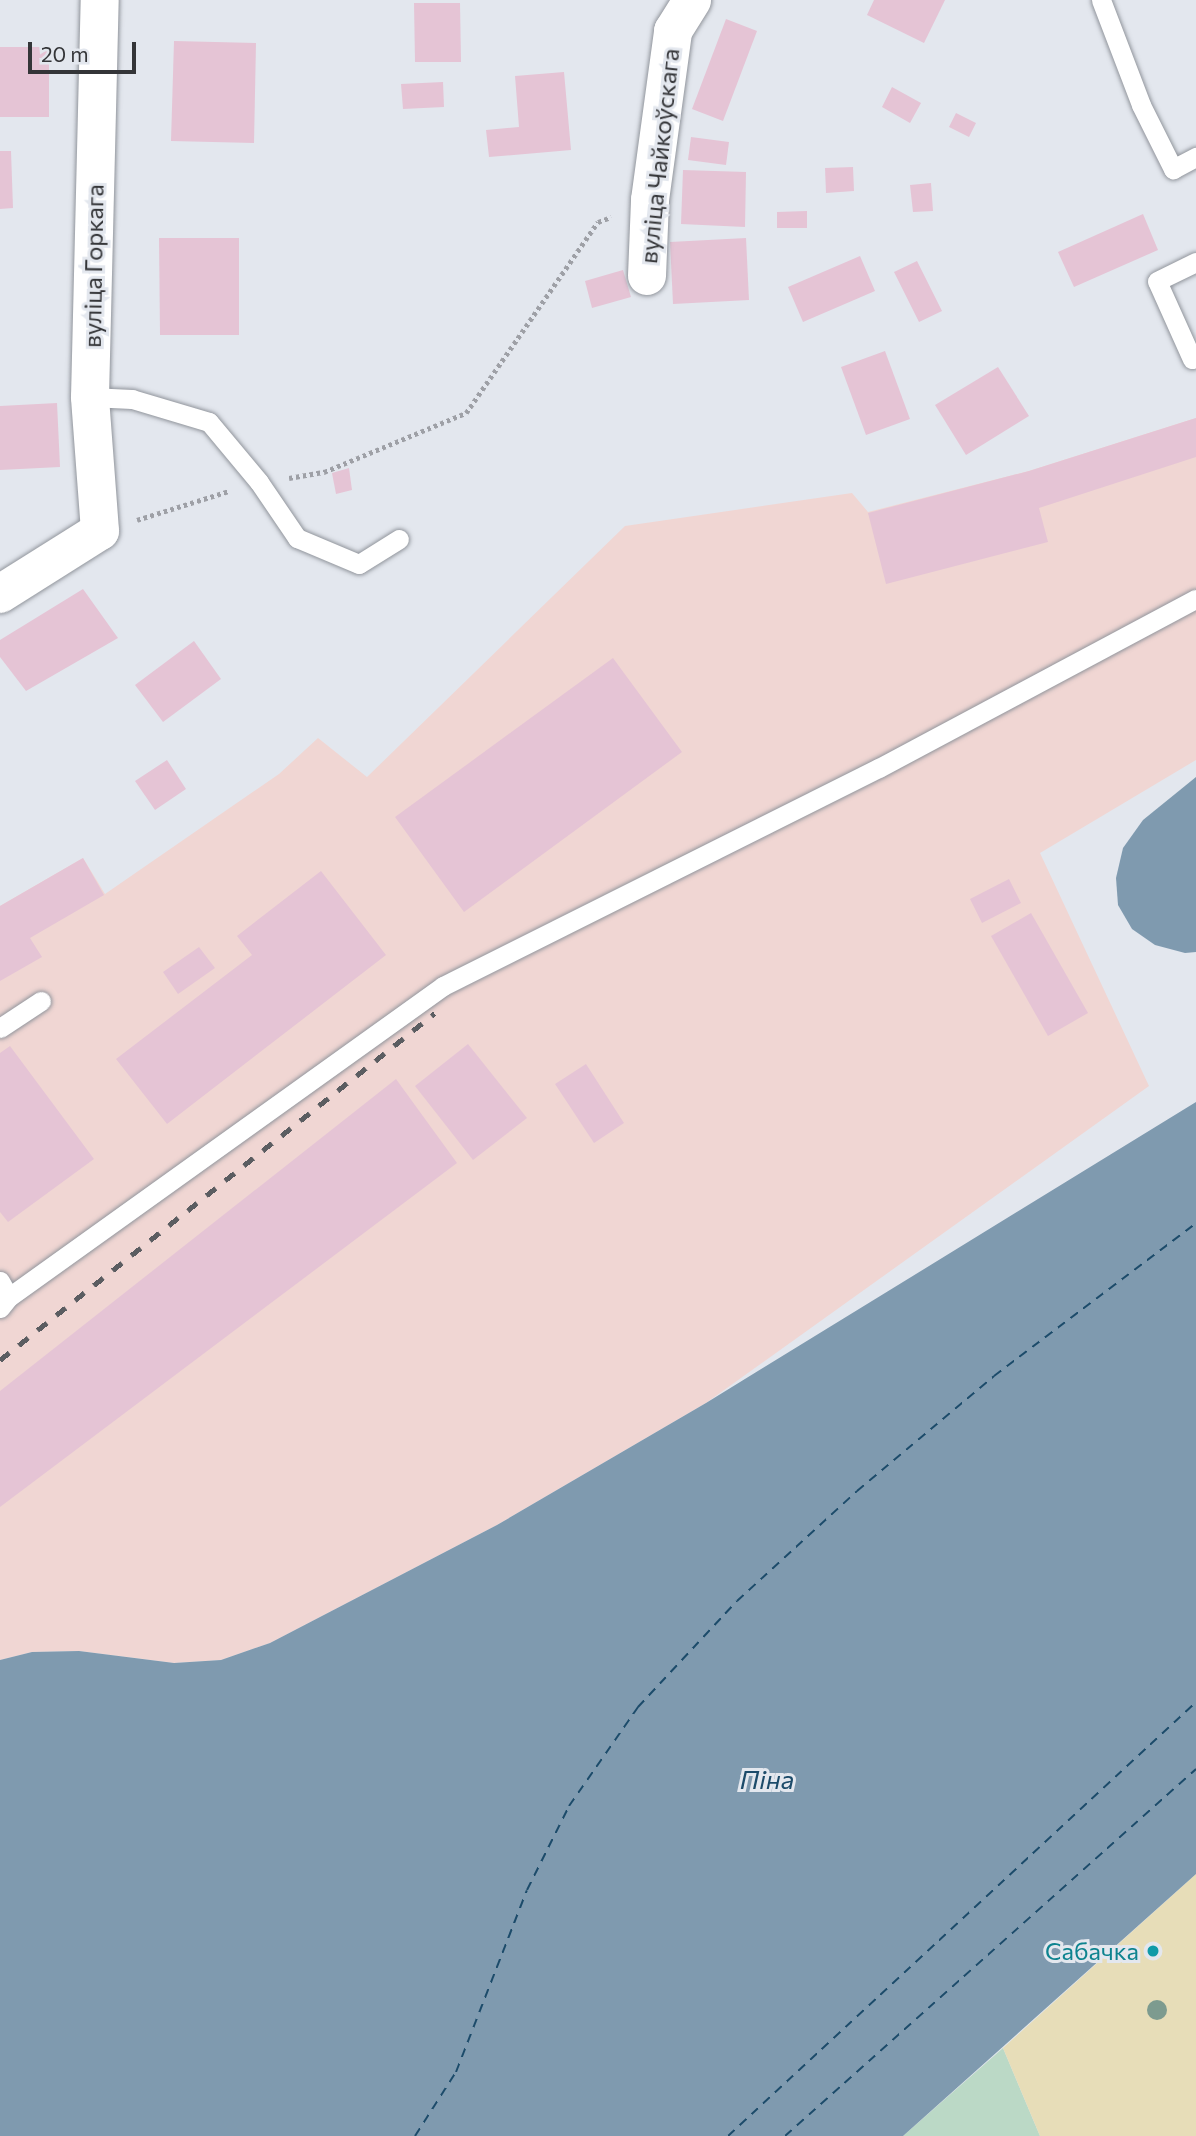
<!DOCTYPE html>
<html>
<head>
<meta charset="utf-8">
<style>
  body { margin:0 }
  #map { position:relative; width:1196px; height:2136px; overflow:hidden; background:#e3e7ee; font-family:Commissioner,sans-serif }
  div>[style] { position:absolute }
  .industrial>* { inset:0; background:#f0d6d3 }
  .green>* { inset:0; background:#bbd9c6 }
  .sand>* { inset:0; background:#e7ddb8 }
  .water>* { inset:0; background:#7f9aaf }
  .ferry>* { height:2px; margin-top:-1px; transform-origin:0; background:repeating-linear-gradient(90deg,#1c4b6a 0 9px,transparent 0 16px) }
  .building>* { inset:0; background:#e5c4d5 }
  .path>* { height:4.5px; margin-top:-2.25px; transform-origin:0; background:repeating-linear-gradient(90deg,#9ea0a6 0 3.5px,transparent 0 7px) }
  .roads { filter:drop-shadow(0 0 2px #91959c) drop-shadow(0 0 2px #91959c) }
  .service>* { height:19px; margin:-9.5px; padding:0 9.5px; transform-origin:9.5px; border-radius:9.5px; background:#fff }
  .minor>* { height:38px; margin:-19px; padding:0 19px; transform-origin:19px; border-radius:19px; background:#fff }
  .rail>* { height:5px; margin-top:-2.5px; transform-origin:0; background:repeating-linear-gradient(90deg,#5b5d61 0 12px,transparent 0 24px) }
  .trees>* { width:20px; height:20px; margin:-10px; border-radius:50%; background:#7d9b8f }
  .dots>* { width:19px; height:19px; translate:-50% -50%; box-sizing:border-box; border:4px solid #e3e7ee; border-radius:50% }
  span { translate:-50% -50%; white-space:nowrap; text-align:center; line-height:1.15; -webkit-text-stroke:6px #e3e7ee; paint-order:stroke }
  .street-label { font-size:24px; color:#343538 }
  .culture-label { font-size:24px; color:#0d838f }
  .right { translate:-100% -50%; text-align:right }
  .water-label { font-size:26px; color:#1c4b6a; font-style:italic }
  .scale { position:absolute; left:28px; top:42px; width:108px; height:32px; box-sizing:border-box; border:4px solid #343538; border-top:0; padding-left:9px; font-size:21px; line-height:24px; white-space:nowrap; color:#343538; -webkit-text-stroke:5px #e3e7ee; paint-order:stroke }
</style>
</head>
<body>
<div id="map">
  <div class="industrial">
    <i style="clip-path:polygon(1196px 418px,1196px 760px,1040px 853px,1149px 1086px,706px 1403px,497px 1525px,270px 1643px,221px 1660px,174px 1663px,79px 1651px,32px 1652px,0 1660px,0 906px,83px 858px,105px 894px,279px 774px,318px 738px,367px 777px,625px 526px,852px 493px,868px 512px,1029px 471px)"></i>
  </div>
  <div class="green">
    <i style="clip-path:polygon(1003px 2048px,1040px 2136px,903px 2136px)"></i>
  </div>
  <div class="sand">
    <i style="clip-path:polygon(1196px 1874px,1196px 2136px,1040px 2136px,1003px 2048px)"></i>
  </div>
  <div class="water">
    <i style="clip-path:polygon(1196px 777px,1196px 952px,1185px 953px,1155px 945px,1132px 929px,1118px 905px,1116px 878px,1123px 848px,1143px 820px)"></i>
    <i style="clip-path:polygon(1196px 1102px,1196px 1874px,903px 2136px,0 2136px,0 1660px,32px 1652px,79px 1651px,174px 1663px,221px 1660px,270px 1643px,497px 1525px,706px 1403px)"></i>
  </div>
  <div class="ferry">
    <i style="left:415px;top:2136px;width:76px;rotate:-57.4deg"></i>
    <i style="left:456px;top:2072px;width:195px;rotate:-68.7deg"></i>
    <i style="left:527px;top:1890px;width:94px;rotate:-63.4deg"></i>
    <i style="left:569px;top:1806px;width:121px;rotate:-55.1deg"></i>
    <i style="left:638px;top:1707px;width:145px;rotate:-47deg"></i>
    <i style="left:737px;top:1601px;width:163px;rotate:-42.5deg"></i>
    <i style="left:857px;top:1491px;width:179px;rotate:-40deg"></i>
    <i style="left:994px;top:1376px;width:253px;rotate:-37.1deg"></i>
    <i style="left:728px;top:2136px;width:638px;rotate:-42.84deg"></i>
    <i style="left:785px;top:2136px;width:551px;rotate:-41.76deg"></i>
  </div>
  <div class="building">
    <i style="clip-path:polygon(874px 0,945px 0,924px 43px,867px 15px)"></i>
    <i style="clip-path:polygon(414px 3px,460px 3px,461px 62px,415px 62px)"></i>
    <i style="clip-path:polygon(726px 19px,757px 31px,723px 121px,692px 109px)"></i>
    <i style="clip-path:polygon(174px 41px,256px 43px,254px 143px,171px 141px)"></i>
    <i style="clip-path:polygon(0 47px,49px 47px,49px 117px,0 117px)"></i>
    <i style="clip-path:polygon(564px 72px,571px 150px,489px 157px,486px 130px,519px 127px,515px 76px)"></i>
    <i style="clip-path:polygon(443px 82px,444px 107px,403px 109px,401px 84px)"></i>
    <i style="clip-path:polygon(892px 87px,921px 103px,910px 123px,882px 107px)"></i>
    <i style="clip-path:polygon(956px 113px,976px 123px,969px 137px,949px 127px)"></i>
    <i style="clip-path:polygon(691px 137px,729px 142px,726px 165px,688px 160px)"></i>
    <i style="clip-path:polygon(0 151px,11px 151px,13px 208px,0 209px)"></i>
    <i style="clip-path:polygon(853px 167px,854px 191px,826px 193px,825px 168px)"></i>
    <i style="clip-path:polygon(683px 170px,746px 172px,745px 227px,681px 224px)"></i>
    <i style="clip-path:polygon(931px 183px,933px 211px,913px 212px,910px 185px)"></i>
    <i style="clip-path:polygon(807px 211px,807px 228px,777px 228px,777px 212px)"></i>
    <i style="clip-path:polygon(1143px 214px,1158px 250px,1074px 287px,1058px 252px)"></i>
    <i style="clip-path:polygon(159px 238px,239px 238px,239px 335px,160px 335px)"></i>
    <i style="clip-path:polygon(746px 238px,749px 300px,673px 304px,670px 242px)"></i>
    <i style="clip-path:polygon(860px 256px,875px 291px,803px 322px,788px 287px)"></i>
    <i style="clip-path:polygon(917px 261px,942px 311px,919px 322px,894px 272px)"></i>
    <i style="clip-path:polygon(623px 270px,631px 297px,592px 308px,585px 281px)"></i>
    <i style="clip-path:polygon(885px 351px,910px 419px,866px 435px,841px 367px)"></i>
    <i style="clip-path:polygon(998px 367px,1029px 416px,966px 455px,935px 405px)"></i>
    <i style="clip-path:polygon(57px 403px,60px 467px,0 470px,0 406px)"></i>
    <i style="clip-path:polygon(1196px 418px,1196px 457px,1039px 508px,1048px 542px,886px 584px,868px 513px,1029px 471px)"></i>
    <i style="clip-path:polygon(349px 468px,352px 490px,336px 494px,332px 473px)"></i>
    <i style="clip-path:polygon(83px 589px,118px 638px,26px 691px,0 657px,0 640px)"></i>
    <i style="clip-path:polygon(194px 641px,221px 679px,163px 722px,135px 685px)"></i>
    <i style="clip-path:polygon(613px 658px,682px 752px,464px 912px,395px 817px)"></i>
    <i style="clip-path:polygon(167px 760px,186px 789px,155px 810px,135px 781px)"></i>
    <i style="clip-path:polygon(83px 858px,104px 895px,30px 938px,42px 957px,0 981px,0 906px)"></i>
    <i style="clip-path:polygon(321px 871px,386px 955px,167px 1124px,116px 1059px,252px 955px,237px 936px)"></i>
    <i style="clip-path:polygon(1009px 879px,1021px 903px,982px 923px,970px 899px)"></i>
    <i style="clip-path:polygon(1031px 913px,1088px 1013px,1048px 1036px,991px 936px)"></i>
    <i style="clip-path:polygon(199px 947px,215px 968px,178px 994px,163px 972px)"></i>
    <i style="clip-path:polygon(468px 1044px,527px 1118px,473px 1160px,415px 1086px)"></i>
    <i style="clip-path:polygon(10px 1046px,94px 1159px,8px 1222px,0 1212px,0 1053px)"></i>
    <i style="clip-path:polygon(586px 1064px,624px 1123px,594px 1143px,555px 1084px)"></i>
    <i style="clip-path:polygon(396px 1079px,457px 1163px,0 1507px,0 1391px)"></i>
  </div>
  <div class="path">
    <i style="left:289px;top:478px;width:36px;rotate:-10deg"></i>
    <i style="left:324px;top:472px;width:154px;rotate:-22.6deg"></i>
    <i style="left:466px;top:413px;width:232px;rotate:-55.4deg"></i>
    <i style="left:598px;top:222px;width:14px;rotate:-21deg"></i>
    <i style="left:137px;top:520px;width:96px;rotate:-17.5deg"></i>
  </div>
  <div class="roads">
    <div class="service">
      <i style="left:1101px;top:0;width:112px;rotate:69.1deg"></i>
      <i style="left:1141px;top:105px;width:72px;rotate:63.4deg"></i>
      <i style="left:1173px;top:169px;width:26px;rotate:-28deg"></i>
      <i style="left:1192px;top:359px;width:85px;rotate:-114.2deg"></i>
      <i style="left:1157px;top:281px;width:43px;rotate:-26deg"></i>
      <i style="left:90px;top:397px;width:42px;rotate:2.7deg"></i>
      <i style="left:132px;top:399px;width:80px;rotate:16.6deg"></i>
      <i style="left:209px;top:422px;width:78px;rotate:50.2deg"></i>
      <i style="left:259px;top:482px;width:68px;rotate:55.8deg"></i>
      <i style="left:297px;top:538px;width:67px;rotate:22.8deg"></i>
      <i style="left:359px;top:564px;width:47px;rotate:-32deg"></i>
      <i style="left:0;top:1028px;width:49px;rotate:-33.4deg"></i>
      <i style="left:0;top:1281px;width:18px;rotate:61deg"></i>
      <i style="left:0;top:1308px;width:14px;rotate:-51deg"></i>
      <i style="left:9px;top:1297px;width:534px;rotate:-35.62deg"></i>
      <i style="left:443px;top:986px;width:487px;rotate:-26.6deg"></i>
      <i style="left:879px;top:768px;width:359px;rotate:-28.1deg"></i>
    </div>
    <div class="minor">
      <i style="left:647px;top:276px;width:76px;rotate:-87.7deg"></i>
      <i style="left:650px;top:200px;width:171px;rotate:-82.2deg"></i>
      <i style="left:673px;top:31px;width:36px;rotate:-58deg"></i>
      <i style="left:0;top:594px;width:118px;rotate:-32.2deg"></i>
      <i style="left:100px;top:531px;width:134px;rotate:-94.3deg"></i>
      <i style="left:90px;top:397px;width:397px;rotate:-88.6deg"></i>
    </div>
  </div>
  <div class="rail">
    <i style="left:0;top:1360px;width:556px;rotate:-38.58deg"></i>
  </div>
  <div class="trees">
    <i style="left:1157px;top:2010px"></i>
  </div>
  <div class="dots">
    <i style="left:1153px;top:1951px;background:#0f9aa8"></i>
  </div>
  <div class="street-label">
    <span style="left:659px;top:156px;rotate:-84deg">вуліца Чайкоўскага</span>
    <span style="left:93px;top:266px;rotate:-89deg">вуліца Горкага</span>
  </div>
  <div class="culture-label">
    <span class="right" style="left:1139px;top:1951px">Сабачка</span>
  </div>
  <div class="water-label">
    <span style="left:767px;top:1779px">Піна</span>
  </div>
  <div class="scale">20 m</div>
</div>
</body>
</html>
